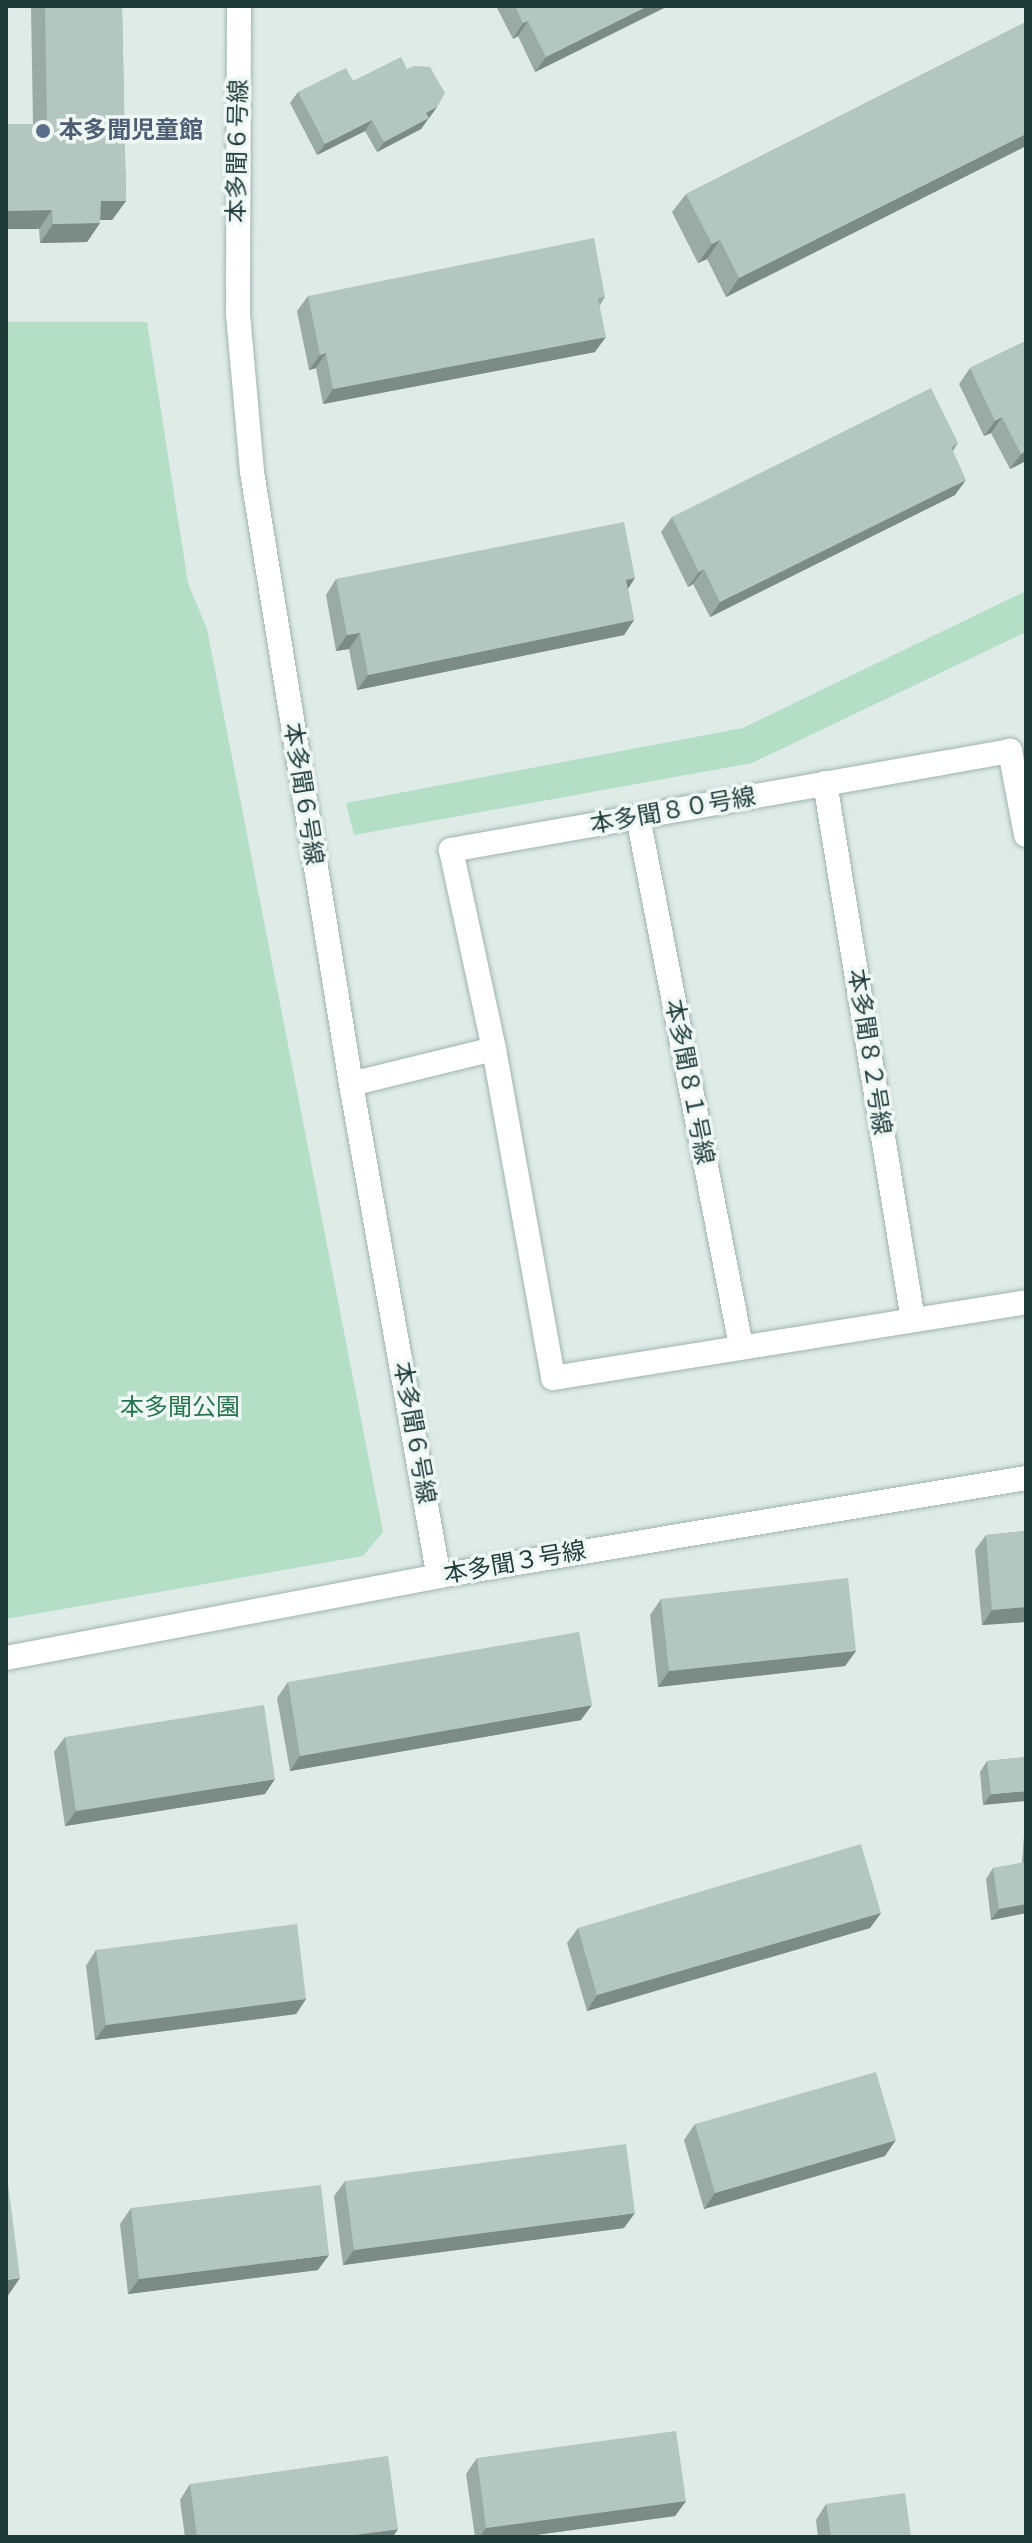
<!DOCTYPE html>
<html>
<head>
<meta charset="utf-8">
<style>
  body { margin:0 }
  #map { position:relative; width:1032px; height:2543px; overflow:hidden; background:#deebe7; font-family:"DejaVu Sans","Noto Sans JP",sans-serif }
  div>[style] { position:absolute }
  .green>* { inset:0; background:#b4dec6 }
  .roads { filter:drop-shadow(0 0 2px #a1b3af) drop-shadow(0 0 2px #a1b3af) }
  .minor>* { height:24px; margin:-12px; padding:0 12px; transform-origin:12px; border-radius:12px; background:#fff }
  .wall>* { inset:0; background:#9aaaa5 }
  .shaded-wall>* { inset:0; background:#7d8b86 }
  .building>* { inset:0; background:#b3c6c0 }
  .dots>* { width:22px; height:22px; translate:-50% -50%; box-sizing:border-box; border:4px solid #eef7f4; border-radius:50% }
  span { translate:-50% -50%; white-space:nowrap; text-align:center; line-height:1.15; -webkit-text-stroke:7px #eef7f4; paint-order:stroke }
  .service-label { font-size:24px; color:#4e5e75; font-weight:700 }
  .left { translate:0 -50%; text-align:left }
  .street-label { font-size:24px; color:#1e3b38 }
  .park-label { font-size:24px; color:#267550 }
  .frame { position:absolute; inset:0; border:8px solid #1e3b38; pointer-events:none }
</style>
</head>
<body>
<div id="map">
  <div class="green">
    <i style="clip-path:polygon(6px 322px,147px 322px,188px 583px,207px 629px,383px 1532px,363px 1556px,6px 1619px)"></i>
    <i style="clip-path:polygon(1026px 591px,1026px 632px,752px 763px,354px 835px,346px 803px,743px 728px)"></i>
  </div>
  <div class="roads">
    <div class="minor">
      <i style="left:239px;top:6px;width:308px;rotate:90.2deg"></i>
      <i style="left:238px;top:314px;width:159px;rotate:84.9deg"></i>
      <i style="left:252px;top:472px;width:620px;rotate:80.81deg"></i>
      <i style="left:351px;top:1084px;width:500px;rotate:79.9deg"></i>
      <i style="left:825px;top:783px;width:544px;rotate:80.69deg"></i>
      <i style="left:638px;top:817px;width:539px;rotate:78.98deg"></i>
      <i style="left:1026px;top:835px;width:86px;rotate:-100.8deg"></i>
      <i style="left:1010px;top:751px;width:568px;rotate:169.96deg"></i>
      <i style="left:451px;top:850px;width:204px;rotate:77.8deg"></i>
      <i style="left:494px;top:1049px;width:334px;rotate:79.8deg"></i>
      <i style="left:553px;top:1378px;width:479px;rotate:-9.1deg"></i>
      <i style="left:351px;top:1084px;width:147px;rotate:-13.8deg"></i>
      <i style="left:6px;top:1658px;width:441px;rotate:-10.7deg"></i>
      <i style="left:439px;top:1576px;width:595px;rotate:-9.48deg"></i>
    </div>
  </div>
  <div class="wall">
    <i style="clip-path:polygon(31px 6px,122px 6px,126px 201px,112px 220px,100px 220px,100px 223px,87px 242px,40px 243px,39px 229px,6px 229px,6px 124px,33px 124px)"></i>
    <i style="clip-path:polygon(496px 6px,668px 6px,535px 72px,518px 36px,513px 39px)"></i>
    <i style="clip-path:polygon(1026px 22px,1026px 146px,726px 297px,707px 259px,698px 263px,672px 212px,686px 194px)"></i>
    <i style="clip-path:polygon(407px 69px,437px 107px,421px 129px,377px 152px,365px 131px,317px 155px,290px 103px,298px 92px)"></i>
    <i style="clip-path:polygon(308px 296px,605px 297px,600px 305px,595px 352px,323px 404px,316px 368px,309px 370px,297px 311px)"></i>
    <i style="clip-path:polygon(1026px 341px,1026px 461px,1010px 469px,991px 433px,984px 436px,959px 384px,970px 368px)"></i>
    <i style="clip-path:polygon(958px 443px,953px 451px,955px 495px,710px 617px,693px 584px,688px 587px,661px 532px,672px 517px)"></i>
    <i style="clip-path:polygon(635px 578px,628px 589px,634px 620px,624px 635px,357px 690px,349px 649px,336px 651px,326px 595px,336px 579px)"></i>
    <i style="clip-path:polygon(1026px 1531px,1026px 1622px,982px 1625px,975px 1550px,986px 1535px)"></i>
    <i style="clip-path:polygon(661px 1599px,856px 1651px,845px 1666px,658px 1687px,650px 1615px)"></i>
    <i style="clip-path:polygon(288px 1682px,581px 1720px,290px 1771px,277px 1698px)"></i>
    <i style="clip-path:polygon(65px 1737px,265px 1794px,65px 1826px,54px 1752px)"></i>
    <i style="clip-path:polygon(1026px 1757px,983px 1805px,980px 1772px,987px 1761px)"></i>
    <i style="clip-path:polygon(1026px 1808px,1026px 1913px,991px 1920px,986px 1879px,993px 1868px,1022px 1863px)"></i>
    <i style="clip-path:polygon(881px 1913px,870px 1928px,587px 2011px,567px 1943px,578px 1928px)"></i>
    <i style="clip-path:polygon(96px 1950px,306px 1999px,296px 2014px,95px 2040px,86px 1966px)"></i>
    <i style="clip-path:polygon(695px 2124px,885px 2156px,704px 2209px,684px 2140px)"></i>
    <i style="clip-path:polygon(345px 2181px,624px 2228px,343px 2265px,334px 2196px)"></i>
    <i style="clip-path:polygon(131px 2208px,318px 2270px,128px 2294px,120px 2224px)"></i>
    <i style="clip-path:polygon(477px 2458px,686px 2501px,675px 2516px,521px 2537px,475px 2537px,466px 2474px)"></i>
    <i style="clip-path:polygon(190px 2484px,393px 2537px,185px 2537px,180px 2500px)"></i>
    <i style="clip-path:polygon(826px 2504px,911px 2537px,818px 2537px,816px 2520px)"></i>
  </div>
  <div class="shaded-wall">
    <i style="clip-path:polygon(648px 6px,668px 6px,535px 72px,546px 57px)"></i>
    <i style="clip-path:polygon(528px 21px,518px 36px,513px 39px,523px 23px)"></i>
    <i style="clip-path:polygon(437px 107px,421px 129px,377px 152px,384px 142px,426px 113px)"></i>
    <i style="clip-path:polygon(372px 120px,365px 131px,317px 155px,325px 144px)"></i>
    <i style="clip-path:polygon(1026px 134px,1026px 146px,726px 297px,739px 278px)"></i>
    <i style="clip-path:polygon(101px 201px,126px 201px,112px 220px,87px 220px)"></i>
    <i style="clip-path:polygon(52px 210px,39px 229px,6px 229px,6px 211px)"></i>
    <i style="clip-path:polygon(100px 223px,87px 242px,40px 243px,53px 224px)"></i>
    <i style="clip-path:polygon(720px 240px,707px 259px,698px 263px,712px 244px)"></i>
    <i style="clip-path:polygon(606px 337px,595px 352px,323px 404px,333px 389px)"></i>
    <i style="clip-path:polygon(326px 353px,316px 368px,309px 370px,320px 355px)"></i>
    <i style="clip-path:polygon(1002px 417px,991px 433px,984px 436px,995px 421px)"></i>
    <i style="clip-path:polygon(1026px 451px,1026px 461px,1010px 469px,1021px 454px)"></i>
    <i style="clip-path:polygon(966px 480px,955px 495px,710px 617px,720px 602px)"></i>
    <i style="clip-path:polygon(704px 569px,693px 584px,688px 587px,699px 572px)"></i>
    <i style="clip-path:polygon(635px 578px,624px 594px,626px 580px)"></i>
    <i style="clip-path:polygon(634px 620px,624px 635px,357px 690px,368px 675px)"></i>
    <i style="clip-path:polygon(360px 633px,349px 649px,336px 651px,347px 635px)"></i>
    <i style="clip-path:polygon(1026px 1607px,1026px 1622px,982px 1625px,992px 1610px)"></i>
    <i style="clip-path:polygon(856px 1651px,845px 1666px,658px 1687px,669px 1671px)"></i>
    <i style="clip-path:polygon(592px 1705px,581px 1720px,290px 1771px,300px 1756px)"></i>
    <i style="clip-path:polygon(275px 1779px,265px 1794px,65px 1826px,76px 1811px)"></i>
    <i style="clip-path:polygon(1026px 1791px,1026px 1801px,983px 1805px,991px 1794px)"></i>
    <i style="clip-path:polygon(1026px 1904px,1026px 1913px,991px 1920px,999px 1909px)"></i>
    <i style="clip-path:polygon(881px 1913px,870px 1928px,587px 2011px,597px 1995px)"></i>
    <i style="clip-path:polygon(306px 1999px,296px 2014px,95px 2040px,106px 2025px)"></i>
    <i style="clip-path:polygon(896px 2140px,885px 2156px,704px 2209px,715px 2193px)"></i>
    <i style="clip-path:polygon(635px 2213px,624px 2228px,343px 2265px,354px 2250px)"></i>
    <i style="clip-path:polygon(329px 2255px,318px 2270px,128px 2294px,139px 2279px)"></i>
    <i style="clip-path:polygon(20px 2278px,7px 2297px,6px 2297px,6px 2280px)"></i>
    <i style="clip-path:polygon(686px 2501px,675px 2516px,521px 2537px,480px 2537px,486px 2528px)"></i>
    <i style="clip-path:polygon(398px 2529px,393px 2537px,341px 2537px)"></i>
  </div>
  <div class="building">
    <i style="clip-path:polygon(45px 6px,122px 6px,126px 201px,101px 201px,100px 223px,53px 224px,52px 210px,6px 211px,6px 124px,47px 124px)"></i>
    <i style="clip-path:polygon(515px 6px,648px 6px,546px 57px,528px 21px,523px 23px)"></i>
    <i style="clip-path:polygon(1026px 22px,1026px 134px,739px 278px,720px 240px,712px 244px,686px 194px)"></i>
    <i style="clip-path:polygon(401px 57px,407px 69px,414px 66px,430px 67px,445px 93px,437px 107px,426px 113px,429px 118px,384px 142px,372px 120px,325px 144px,298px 92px,346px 68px,353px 81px)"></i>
    <i style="clip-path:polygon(594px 238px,605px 297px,598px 298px,606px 337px,333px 389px,326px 353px,320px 355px,308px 296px)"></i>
    <i style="clip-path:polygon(1026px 341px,1026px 451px,1021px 454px,1002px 417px,995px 421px,970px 368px)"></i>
    <i style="clip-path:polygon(931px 388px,958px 443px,951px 447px,966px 480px,720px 602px,704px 569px,699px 572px,672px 517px)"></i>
    <i style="clip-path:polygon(624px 522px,635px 578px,626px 580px,634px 620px,368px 675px,360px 633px,347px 635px,336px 579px)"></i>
    <i style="clip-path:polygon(1026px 1531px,1026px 1607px,992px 1610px,986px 1535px)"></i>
    <i style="clip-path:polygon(848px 1578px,856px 1651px,669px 1671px,661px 1599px)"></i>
    <i style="clip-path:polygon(579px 1632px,592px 1705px,300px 1756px,288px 1682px)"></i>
    <i style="clip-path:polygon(264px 1705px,275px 1779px,76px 1811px,65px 1737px)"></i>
    <i style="clip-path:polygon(1026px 1757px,1026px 1791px,991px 1794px,987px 1761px)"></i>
    <i style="clip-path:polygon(861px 1844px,881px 1913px,597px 1995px,578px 1928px)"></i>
    <i style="clip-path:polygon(1026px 1862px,1026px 1904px,999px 1909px,993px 1868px)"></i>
    <i style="clip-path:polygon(297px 1924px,306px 1999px,106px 2025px,96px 1950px)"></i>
    <i style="clip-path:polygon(876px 2072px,896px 2140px,715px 2193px,695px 2124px)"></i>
    <i style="clip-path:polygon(626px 2144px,635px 2213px,354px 2250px,345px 2181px)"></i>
    <i style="clip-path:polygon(6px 2168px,20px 2278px,6px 2280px)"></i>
    <i style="clip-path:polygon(321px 2185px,329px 2255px,139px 2279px,131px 2208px)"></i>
    <i style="clip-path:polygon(676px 2431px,686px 2501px,486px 2528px,477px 2458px)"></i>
    <i style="clip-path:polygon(388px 2456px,398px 2529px,341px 2537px,197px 2537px,190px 2484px)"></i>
    <i style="clip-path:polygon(905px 2493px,911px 2537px,831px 2537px,826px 2504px)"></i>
  </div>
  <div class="dots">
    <i style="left:43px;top:131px;background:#5c6f8a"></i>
  </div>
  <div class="service-label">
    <span class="left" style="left:59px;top:131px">本多聞児童館</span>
  </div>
  <div class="street-label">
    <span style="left:238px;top:151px;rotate:-89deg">本多聞６号線</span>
    <span style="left:303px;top:794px;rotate:81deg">本多聞６号線</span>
    <span style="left:673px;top:811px;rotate:-10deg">本多聞８０号線</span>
    <span style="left:869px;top:1052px;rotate:81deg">本多聞８２号線</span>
    <span style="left:689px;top:1082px;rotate:79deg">本多聞８１号線</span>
    <span style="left:414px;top:1433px;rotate:80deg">本多聞６号線</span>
    <span style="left:515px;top:1563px;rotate:-10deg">本多聞３号線</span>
  </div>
  <div class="park-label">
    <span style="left:180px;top:1408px">本多聞公園</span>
  </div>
  <div class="frame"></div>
</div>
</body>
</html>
